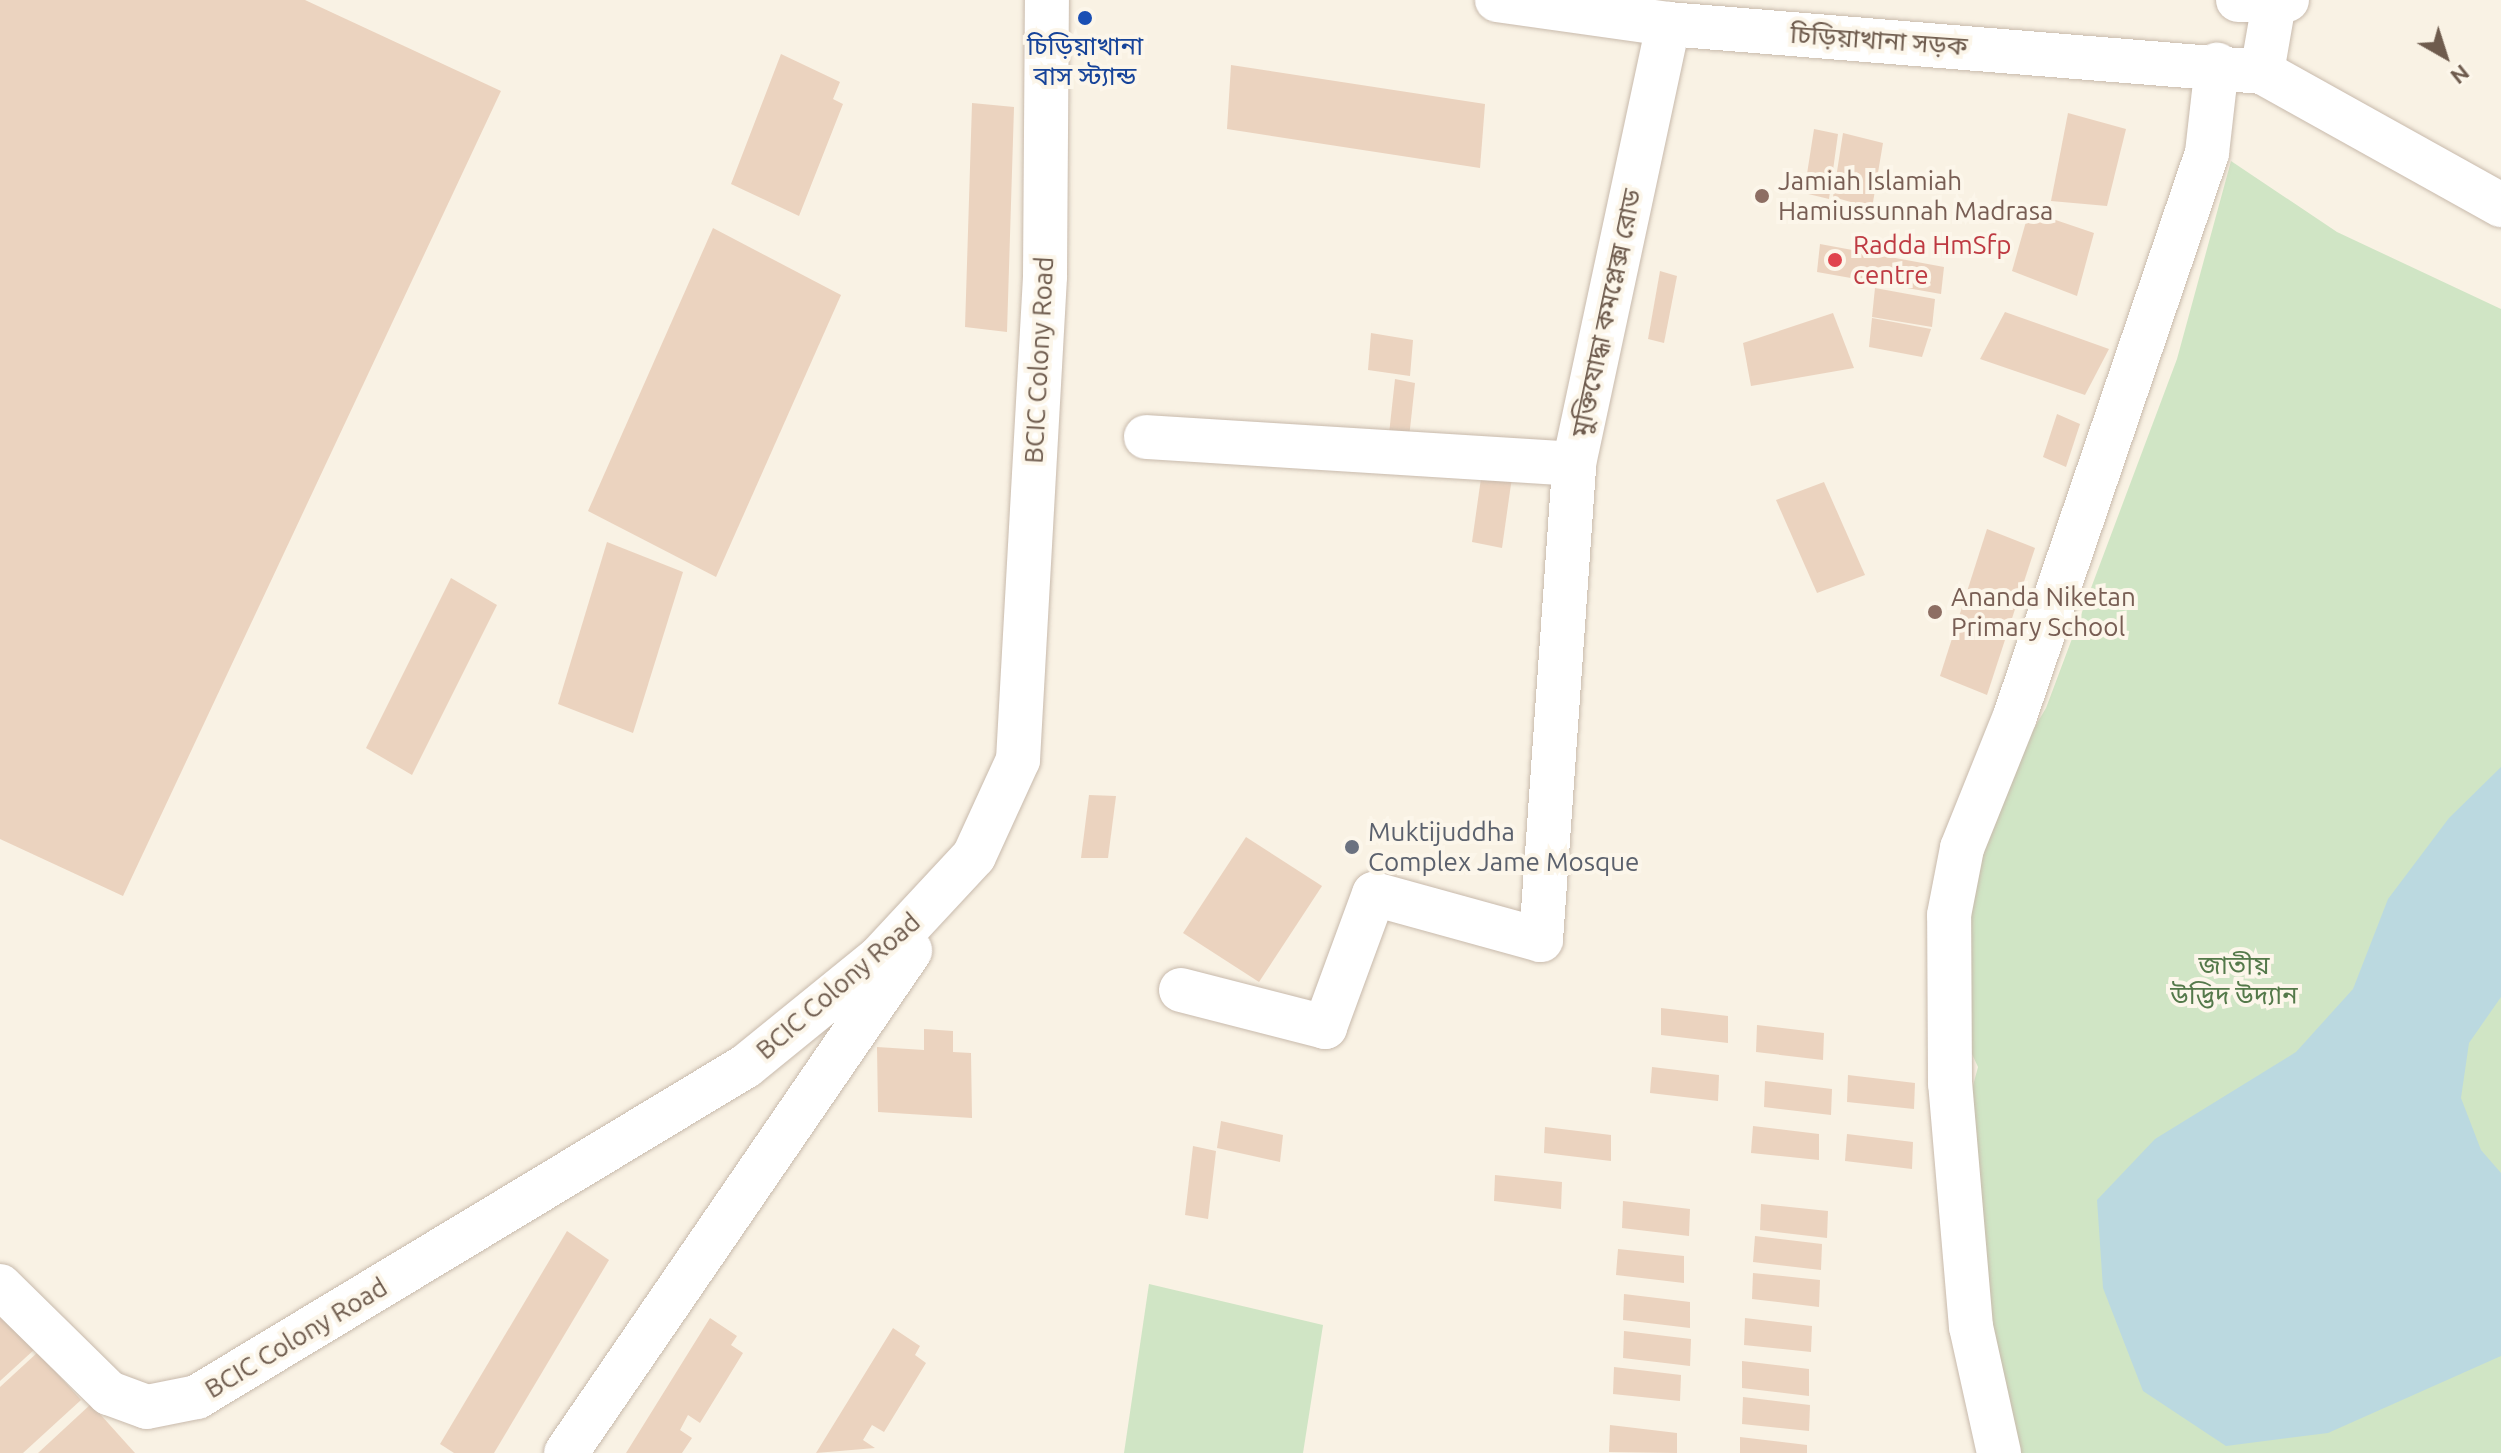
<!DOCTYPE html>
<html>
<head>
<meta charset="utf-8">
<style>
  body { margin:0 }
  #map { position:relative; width:2501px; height:1453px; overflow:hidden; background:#f9f2e4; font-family:Ubuntu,"Noto Sans Bengali",sans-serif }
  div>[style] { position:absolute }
  .green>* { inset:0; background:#d0e5c5 }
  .water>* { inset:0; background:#bbd9e0 }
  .building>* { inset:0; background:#ebd3bf }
  .roads { filter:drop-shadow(0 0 2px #c8baac) drop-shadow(0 0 2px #c8baac) }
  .street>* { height:44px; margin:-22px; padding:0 22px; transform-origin:22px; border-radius:22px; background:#fff }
  .secondary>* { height:44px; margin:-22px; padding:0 22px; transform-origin:22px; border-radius:22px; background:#fff }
  .dots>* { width:22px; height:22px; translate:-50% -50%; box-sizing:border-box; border:4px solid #fcf6ea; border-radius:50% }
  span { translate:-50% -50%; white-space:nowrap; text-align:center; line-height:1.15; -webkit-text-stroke:8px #fcf6ea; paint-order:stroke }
  .street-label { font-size:26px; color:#6e5b4d }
  .transit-label { font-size:26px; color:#164399 }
  .education-label { font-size:26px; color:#785e54 }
  .left { translate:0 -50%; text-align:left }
  .health-label { font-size:26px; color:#be3a42 }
  .worship-label { font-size:26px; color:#5b616d }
  .park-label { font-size:26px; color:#54794a }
  .north { position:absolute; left:2405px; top:16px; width:80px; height:80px; -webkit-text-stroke:6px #fcf6ea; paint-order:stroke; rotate:141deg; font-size:22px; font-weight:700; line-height:32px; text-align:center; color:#6e5b4d }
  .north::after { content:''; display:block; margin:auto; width:28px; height:36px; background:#6e5b4d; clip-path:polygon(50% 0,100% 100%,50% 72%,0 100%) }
</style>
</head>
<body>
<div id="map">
  <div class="green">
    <i style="clip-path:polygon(2231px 161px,2337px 232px,2501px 309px,2501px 1453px,2020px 1453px,1987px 1338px,1967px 1108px,1978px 1067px,1965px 1039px,1968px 902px,1995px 794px,2046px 708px,2177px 359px)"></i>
    <i style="clip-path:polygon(1149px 1284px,1323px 1325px,1303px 1453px,1124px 1453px)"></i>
  </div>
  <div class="water">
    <i style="clip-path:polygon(2501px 767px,2501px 997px,2469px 1043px,2461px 1098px,2481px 1150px,2501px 1173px,2501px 1356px,2328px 1433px,2226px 1446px,2143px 1391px,2103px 1288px,2097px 1200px,2155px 1139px,2296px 1052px,2353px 989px,2388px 899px,2449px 818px)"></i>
  </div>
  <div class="building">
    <i style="clip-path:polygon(0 0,305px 0,501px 91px,123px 896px,0 839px)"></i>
    <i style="clip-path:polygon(781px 54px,840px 82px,833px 99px,843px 104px,799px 216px,731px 184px)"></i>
    <i style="clip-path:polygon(1231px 65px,1485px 104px,1480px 168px,1227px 129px)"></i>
    <i style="clip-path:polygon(972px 103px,1014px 107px,1007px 332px,965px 327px)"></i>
    <i style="clip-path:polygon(2068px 113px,2126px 129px,2107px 206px,2051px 201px)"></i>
    <i style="clip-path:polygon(1814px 129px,1838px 134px,1829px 199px,1804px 193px)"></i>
    <i style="clip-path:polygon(1843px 133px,1883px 143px,1872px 208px,1833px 197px)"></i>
    <i style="clip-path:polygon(2029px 211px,2094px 233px,2077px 296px,2012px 271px)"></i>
    <i style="clip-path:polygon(713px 228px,841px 295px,716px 577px,588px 511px)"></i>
    <i style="clip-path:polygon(1820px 244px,1944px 267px,1941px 294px,1817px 272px)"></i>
    <i style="clip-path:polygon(1660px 271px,1677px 276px,1664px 343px,1648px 339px)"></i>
    <i style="clip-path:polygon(1875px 288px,1935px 299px,1932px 327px,1872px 317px)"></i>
    <i style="clip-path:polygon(2005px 312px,2109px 349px,2085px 395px,1980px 359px)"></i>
    <i style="clip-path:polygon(1833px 313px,1854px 368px,1751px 386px,1743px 343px)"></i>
    <i style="clip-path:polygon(1872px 318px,1931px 329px,1922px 357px,1869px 347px)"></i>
    <i style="clip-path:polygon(1371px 333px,1413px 340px,1410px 376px,1368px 370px)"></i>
    <i style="clip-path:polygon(1395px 379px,1415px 383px,1408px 447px,1388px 443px)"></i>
    <i style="clip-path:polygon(2057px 414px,2080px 424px,2066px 467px,2043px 457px)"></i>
    <i style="clip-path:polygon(1483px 464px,1513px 470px,1502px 548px,1472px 542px)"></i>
    <i style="clip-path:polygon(1824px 482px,1865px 575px,1817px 593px,1776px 500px)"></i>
    <i style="clip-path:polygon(1987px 529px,2035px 548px,1987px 695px,1940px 676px)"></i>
    <i style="clip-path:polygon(607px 542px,683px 572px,633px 733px,558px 704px)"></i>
    <i style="clip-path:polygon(451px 578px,497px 605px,412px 775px,366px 748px)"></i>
    <i style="clip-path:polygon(1089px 795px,1116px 796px,1108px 858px,1081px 858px)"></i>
    <i style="clip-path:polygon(1246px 837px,1322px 886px,1259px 982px,1183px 933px)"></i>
    <i style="clip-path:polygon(1661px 1008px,1728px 1016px,1728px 1043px,1661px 1035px)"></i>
    <i style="clip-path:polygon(1757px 1025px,1824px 1033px,1823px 1060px,1756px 1052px)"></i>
    <i style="clip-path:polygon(924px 1029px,953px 1031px,953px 1052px,971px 1053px,972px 1118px,878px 1112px,877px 1047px,924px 1050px)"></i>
    <i style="clip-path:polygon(1652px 1067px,1719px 1075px,1718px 1101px,1650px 1093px)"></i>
    <i style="clip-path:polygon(1848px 1075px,1915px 1083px,1914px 1109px,1847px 1102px)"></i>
    <i style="clip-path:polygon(1765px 1081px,1832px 1089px,1831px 1115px,1764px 1107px)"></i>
    <i style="clip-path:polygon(1221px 1121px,1283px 1135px,1280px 1162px,1217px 1148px)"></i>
    <i style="clip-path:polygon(1753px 1126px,1819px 1134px,1819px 1160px,1751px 1153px)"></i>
    <i style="clip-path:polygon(1545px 1127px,1611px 1135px,1611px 1161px,1544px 1153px)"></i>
    <i style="clip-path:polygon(1847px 1134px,1913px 1142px,1912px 1169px,1845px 1161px)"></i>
    <i style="clip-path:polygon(1193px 1146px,1216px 1151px,1208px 1219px,1185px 1215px)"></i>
    <i style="clip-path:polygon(1495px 1175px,1562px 1182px,1561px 1209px,1494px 1201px)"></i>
    <i style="clip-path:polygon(1623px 1201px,1690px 1209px,1689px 1236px,1622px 1228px)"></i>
    <i style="clip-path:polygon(1761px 1204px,1828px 1211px,1827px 1238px,1760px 1230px)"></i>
    <i style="clip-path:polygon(567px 1231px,609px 1260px,494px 1453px,454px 1453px,440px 1444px)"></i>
    <i style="clip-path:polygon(1755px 1236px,1822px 1244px,1821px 1270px,1753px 1262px)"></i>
    <i style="clip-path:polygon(1618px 1249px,1684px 1256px,1684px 1283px,1616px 1275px)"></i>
    <i style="clip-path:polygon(1753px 1273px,1820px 1280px,1819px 1307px,1752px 1299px)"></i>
    <i style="clip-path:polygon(1624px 1294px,1690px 1302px,1690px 1328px,1623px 1320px)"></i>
    <i style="clip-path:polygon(0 1308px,36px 1348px,0 1381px)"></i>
    <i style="clip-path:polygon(710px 1318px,737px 1336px,731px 1345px,743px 1353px,700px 1423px,688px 1415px,680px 1430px,692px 1438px,682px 1453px,626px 1453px)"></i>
    <i style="clip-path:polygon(1745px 1318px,1812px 1326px,1811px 1352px,1744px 1345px)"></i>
    <i style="clip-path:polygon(893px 1328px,920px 1346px,915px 1355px,926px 1363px,884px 1432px,872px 1425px,863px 1440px,875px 1448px,816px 1453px)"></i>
    <i style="clip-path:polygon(1624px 1331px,1691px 1339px,1690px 1366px,1623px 1358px)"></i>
    <i style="clip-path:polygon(38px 1352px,81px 1400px,23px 1453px,0 1453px,0 1387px)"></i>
    <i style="clip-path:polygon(1742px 1361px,1809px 1369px,1809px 1396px,1742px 1388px)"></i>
    <i style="clip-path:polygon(1614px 1367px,1681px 1375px,1680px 1401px,1613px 1394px)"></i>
    <i style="clip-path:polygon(1743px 1397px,1810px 1405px,1809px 1431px,1742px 1424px)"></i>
    <i style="clip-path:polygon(91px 1404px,135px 1453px,38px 1453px)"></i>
    <i style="clip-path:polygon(1610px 1425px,1677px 1433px,1677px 1453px,1609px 1452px)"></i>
    <i style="clip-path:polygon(1740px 1437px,1807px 1445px,1807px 1453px,1740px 1453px)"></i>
  </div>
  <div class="roads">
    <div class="street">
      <i style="left:1146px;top:437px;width:429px;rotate:3.6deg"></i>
      <i style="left:1574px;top:464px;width:450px;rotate:-77.9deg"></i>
      <i style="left:1181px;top:990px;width:149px;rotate:14.4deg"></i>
      <i style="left:1325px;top:1027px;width:142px;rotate:-69.8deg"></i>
      <i style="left:1374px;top:894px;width:173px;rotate:15.4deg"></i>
      <i style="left:1541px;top:940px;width:477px;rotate:-86deg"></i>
      <i style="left:0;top:1286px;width:153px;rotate:44.5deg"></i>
      <i style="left:109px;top:1393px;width:40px;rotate:20.2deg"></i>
      <i style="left:147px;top:1407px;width:51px;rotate:-11.3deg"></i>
      <i style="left:197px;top:1397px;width:641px;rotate:-31.09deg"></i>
      <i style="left:746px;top:1066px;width:173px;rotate:-39.1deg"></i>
      <i style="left:880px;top:957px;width:138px;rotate:-47.1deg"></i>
      <i style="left:974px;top:856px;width:106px;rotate:-65.4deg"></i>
      <i style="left:1018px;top:760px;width:485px;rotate:-86.8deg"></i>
      <i style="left:1045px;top:276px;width:276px;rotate:-89.6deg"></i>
      <i style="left:566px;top:1453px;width:609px;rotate:-55.58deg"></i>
      <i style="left:1999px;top:1453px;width:129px;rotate:-102.5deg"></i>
      <i style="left:1971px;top:1327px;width:244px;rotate:-94.9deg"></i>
      <i style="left:1950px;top:1084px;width:169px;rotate:-90.3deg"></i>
      <i style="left:1949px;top:915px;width:68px;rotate:-79deg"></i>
      <i style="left:1962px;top:848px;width:142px;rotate:-68.1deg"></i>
      <i style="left:2015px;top:716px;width:595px;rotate:-71.17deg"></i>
      <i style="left:2207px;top:153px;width:89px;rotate:-83.5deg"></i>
    </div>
    <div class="secondary">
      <i style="left:1497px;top:0;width:173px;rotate:8deg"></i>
      <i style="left:1668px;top:24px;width:596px;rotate:4.62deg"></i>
      <i style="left:2262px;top:72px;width:274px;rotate:29.1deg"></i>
      <i style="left:2238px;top:0;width:49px"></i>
      <i style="left:2262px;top:72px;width:70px;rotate:-80.1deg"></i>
    </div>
  </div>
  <div class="dots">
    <i style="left:1085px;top:18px;background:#1a4fb4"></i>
    <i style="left:1762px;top:196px;background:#8d6e63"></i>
    <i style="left:1835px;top:260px;background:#e0444e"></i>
    <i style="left:1935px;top:612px;background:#8d6e63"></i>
    <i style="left:1352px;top:847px;background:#6b7280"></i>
  </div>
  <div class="street-label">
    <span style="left:1879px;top:40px;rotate:4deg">চিড়িয়াখানা সড়ক</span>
    <span style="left:1606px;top:313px;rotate:-78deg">মুক্তিযোদ্ধা কমপ্লেক্স রোড</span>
    <span style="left:1039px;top:360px;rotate:-87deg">BCIC Colony Road</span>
    <span style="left:838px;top:986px;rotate:-41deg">BCIC Colony Road</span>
    <span style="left:296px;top:1338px;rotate:-31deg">BCIC Colony Road</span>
  </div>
  <div class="transit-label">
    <span style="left:1085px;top:61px">চিড়িয়াখানা<br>বাস স্ট্যান্ড</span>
  </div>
  <div class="education-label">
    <span class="left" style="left:1778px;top:196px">Jamiah Islamiah<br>Hamiussunnah Madrasa</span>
    <span class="left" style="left:1951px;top:612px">Ananda Niketan<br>Primary School</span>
  </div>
  <div class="health-label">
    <span class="left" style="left:1853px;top:260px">Radda HmSfp<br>centre</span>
  </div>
  <div class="worship-label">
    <span class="left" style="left:1368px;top:847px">Muktijuddha<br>Complex Jame Mosque</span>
  </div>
  <div class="park-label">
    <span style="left:2234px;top:980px">জাতীয়<br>উদ্ভিদ উদ্যান</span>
  </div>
  <div class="north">N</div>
</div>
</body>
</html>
